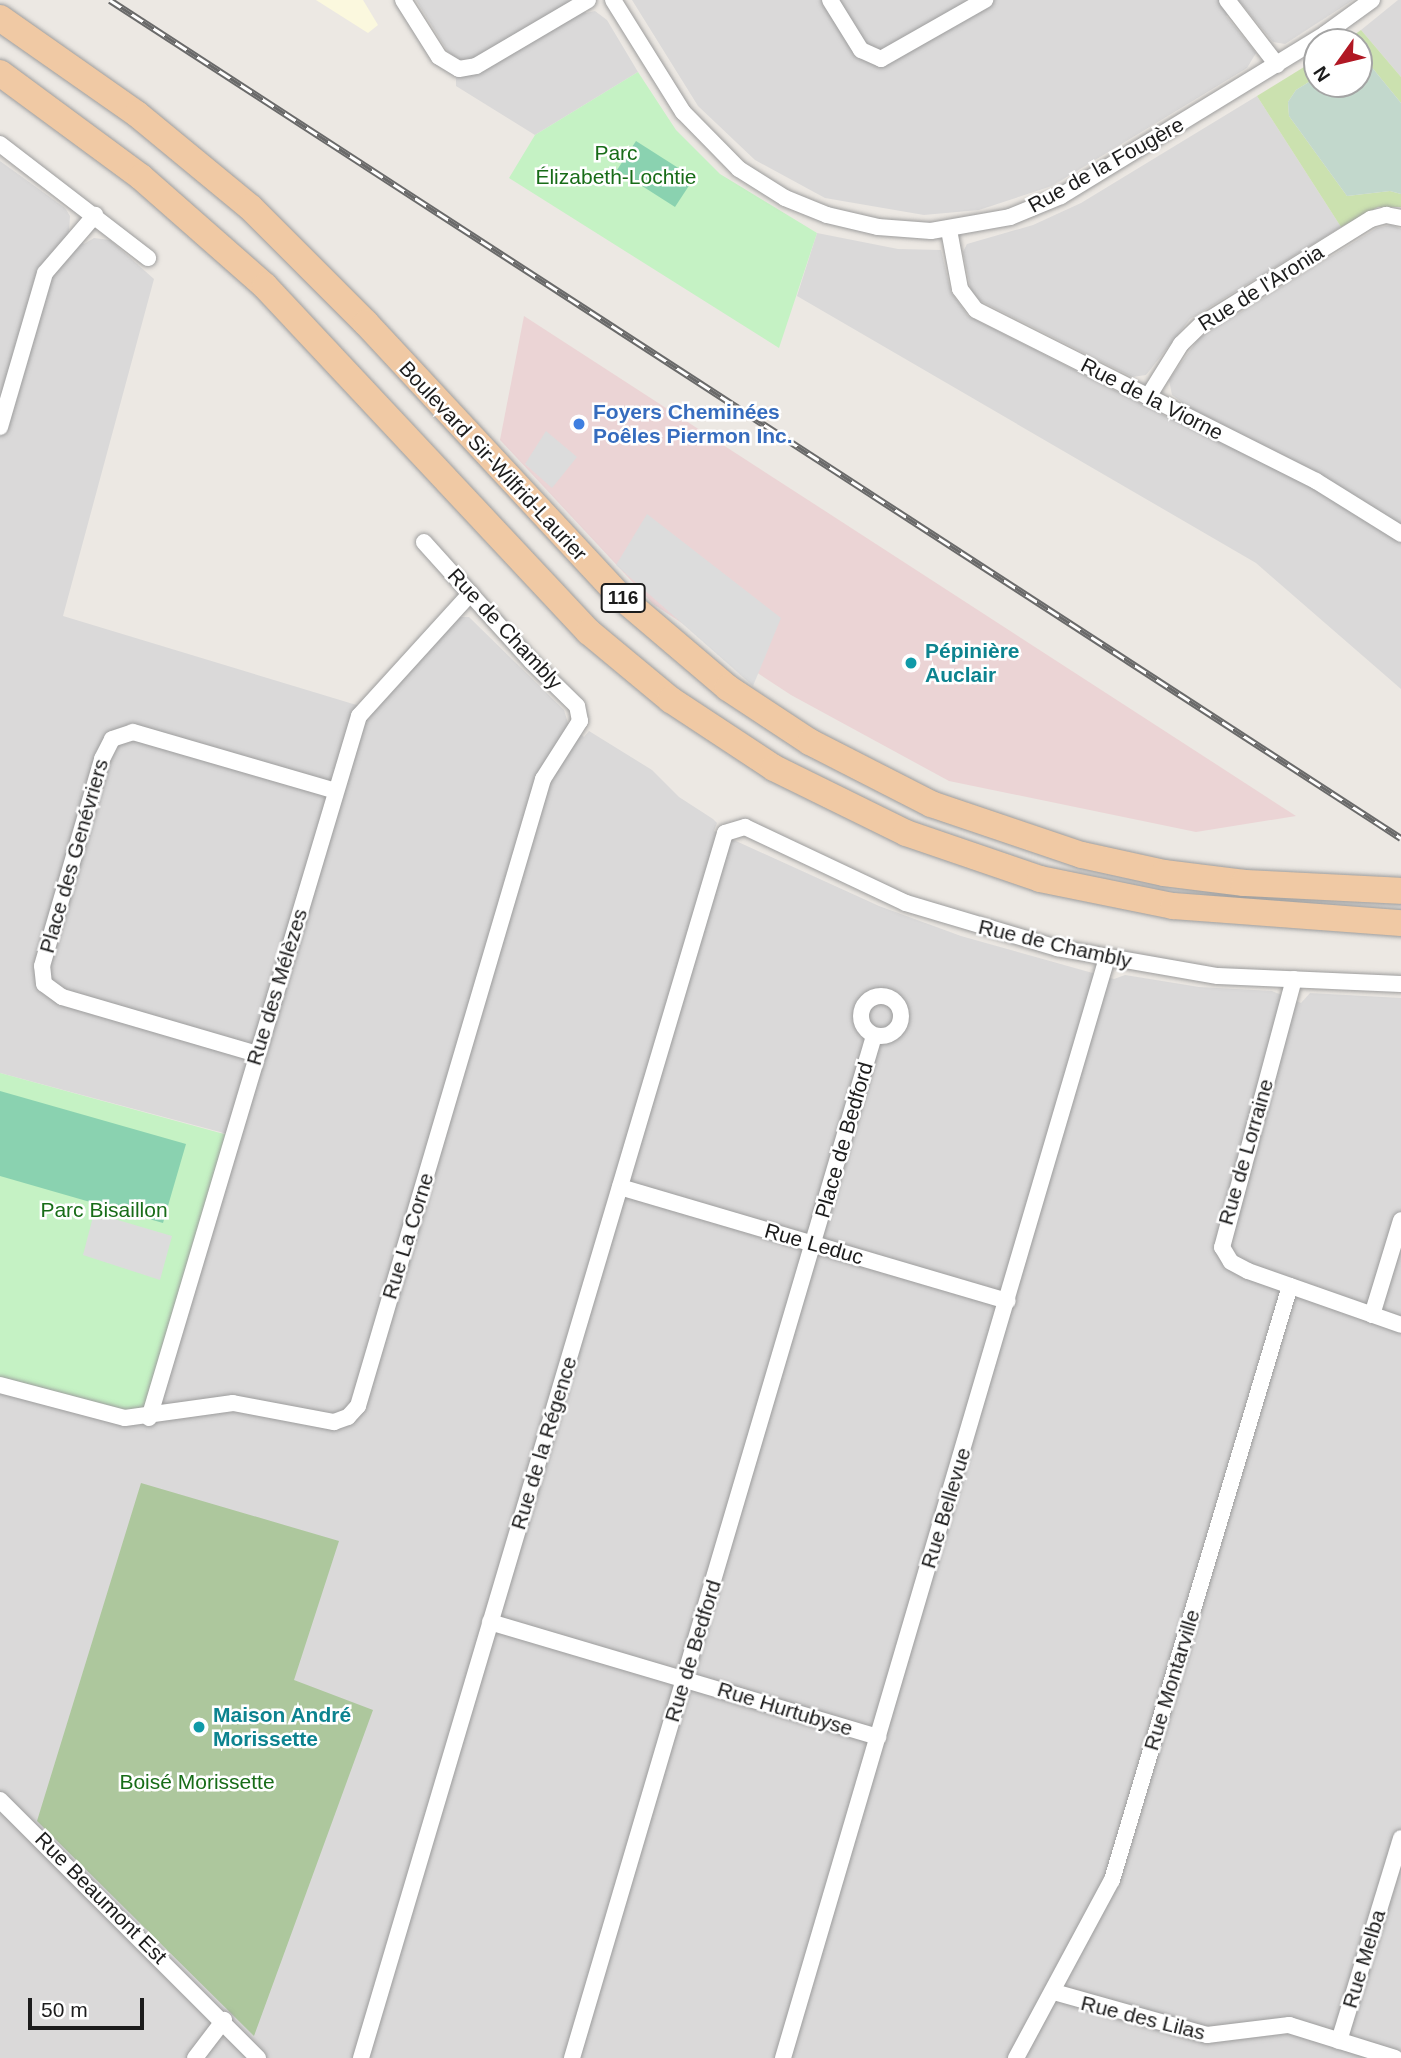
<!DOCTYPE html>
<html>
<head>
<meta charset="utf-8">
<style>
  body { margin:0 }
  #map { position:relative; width:1401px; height:2058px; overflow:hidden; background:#ece8e3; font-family:Arial,sans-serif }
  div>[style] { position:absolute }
  .residential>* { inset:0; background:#dad9d9 }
  .commercial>* { inset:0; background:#ebd4d5 }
  .education>* { inset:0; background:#fbf8de }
  .grass>* { inset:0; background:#cbe1af }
  .forest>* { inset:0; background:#adc79d }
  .wetland>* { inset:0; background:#c2d8cc }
  .park>* { inset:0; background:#c5f2c4 }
  .pitch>* { inset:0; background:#8ad2b0 }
  .parking>* { inset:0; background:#dcdcdc }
  .roads { filter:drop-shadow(0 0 2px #9d9d9d) drop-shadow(0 0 2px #9d9d9d) }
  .street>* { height:16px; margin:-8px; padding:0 8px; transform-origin:8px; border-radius:8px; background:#fff }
  .street>.ring { margin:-8px; padding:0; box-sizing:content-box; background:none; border:16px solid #fff; border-radius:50% }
  .primary>* { height:26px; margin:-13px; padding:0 13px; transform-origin:13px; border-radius:13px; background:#f0c9a4 }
  .rail>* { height:7px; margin-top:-3.5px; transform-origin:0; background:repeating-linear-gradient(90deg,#fff 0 13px,#6a6a6a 0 26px); box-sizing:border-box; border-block:2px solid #6a6a6a }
  .dots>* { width:19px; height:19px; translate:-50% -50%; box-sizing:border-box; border:4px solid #fff; border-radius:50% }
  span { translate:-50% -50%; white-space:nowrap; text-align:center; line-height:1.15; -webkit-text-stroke:5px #fff; paint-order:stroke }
  .shield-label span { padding:2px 5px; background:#fff; border:2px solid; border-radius:5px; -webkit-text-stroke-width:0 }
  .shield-label { font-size:19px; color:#1c1c1c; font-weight:700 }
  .park-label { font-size:21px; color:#186c18 }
  .street-label { font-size:21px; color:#1c1c1c }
  .shop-label { font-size:21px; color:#366cbe; font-weight:700 }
  .left { translate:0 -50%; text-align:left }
  .culture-label { font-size:21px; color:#0d838f; font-weight:700 }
  .north { position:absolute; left:1303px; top:28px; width:70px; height:70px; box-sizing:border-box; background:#fff; border:2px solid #a4a4a4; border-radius:50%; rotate:236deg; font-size:19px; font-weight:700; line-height:28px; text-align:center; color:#1c1c1c }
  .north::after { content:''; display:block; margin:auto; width:24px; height:32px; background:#b11824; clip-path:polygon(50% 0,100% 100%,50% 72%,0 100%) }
  .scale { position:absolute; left:28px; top:1998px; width:116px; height:32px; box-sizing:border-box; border:4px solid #1c1c1c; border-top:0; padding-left:9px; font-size:21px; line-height:24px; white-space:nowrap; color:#1c1c1c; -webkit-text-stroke:5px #fff; paint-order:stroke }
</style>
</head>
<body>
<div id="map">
  <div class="residential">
    <i style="clip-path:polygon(416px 0,577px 0,586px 13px,595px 11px,607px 20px,638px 72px,535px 135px,456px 86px,456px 58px,448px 52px)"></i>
    <i style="clip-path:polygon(632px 0,1353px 0,1285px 44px,1273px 42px,1241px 3px,1226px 16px,1256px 53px,1247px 68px,1052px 186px,979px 210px,924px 215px,825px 198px,755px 160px,698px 106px)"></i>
    <i style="clip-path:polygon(1398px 0,1401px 0,1401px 77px,1361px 30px)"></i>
    <i style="clip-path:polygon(1257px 96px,1341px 227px,1190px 319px,1146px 375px,1132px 377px,979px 300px,971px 290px,963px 252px,967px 244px,1033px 225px,1081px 203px)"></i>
    <i style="clip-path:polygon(0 161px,65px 208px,70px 216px,69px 231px,84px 244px,94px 238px,110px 240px,154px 279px,63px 616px,373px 710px,460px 617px,469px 617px,564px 710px,568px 723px,584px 737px,589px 731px,652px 770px,679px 797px,713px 819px,717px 823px,714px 831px,879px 906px,961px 936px,1114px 979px,1125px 975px,1199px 987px,1272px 991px,1301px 1003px,1310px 993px,1401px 998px,1401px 2058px,0 2058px,0 1385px,235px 1136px,0 1073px)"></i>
    <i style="clip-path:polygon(1391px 225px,1401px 229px,1401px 689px,1256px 563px,797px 296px,817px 233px,898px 249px,941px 250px,951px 292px,968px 316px,1173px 420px,1182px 402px,1172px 395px,1169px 380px,1199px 338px,1377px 228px)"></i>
  </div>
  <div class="commercial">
    <i style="clip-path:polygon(524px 316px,1296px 816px,1196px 832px,949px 781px,791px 695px,653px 604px,500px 440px)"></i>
  </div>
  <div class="education">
    <i style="clip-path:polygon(316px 0,363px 0,378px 25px,368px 33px)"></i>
  </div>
  <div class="grass">
    <i style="clip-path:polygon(1361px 30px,1401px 77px,1401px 103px,1370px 65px,1359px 59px,1359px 42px,1344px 42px)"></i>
    <i style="clip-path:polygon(1317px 59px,1317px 77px,1296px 90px,1288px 102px,1289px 116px,1347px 196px,1390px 191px,1401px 194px,1401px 207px,1378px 207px,1341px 227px,1257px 96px)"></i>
  </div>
  <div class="forest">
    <i style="clip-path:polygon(141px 1483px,339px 1541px,294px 1680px,373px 1710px,254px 2036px,37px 1821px)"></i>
  </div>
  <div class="wetland">
    <i style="clip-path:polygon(1359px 59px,1370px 65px,1401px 103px,1401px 194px,1390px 191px,1347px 196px,1289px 116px,1288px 102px,1296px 90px,1317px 77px,1317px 84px,1359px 84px)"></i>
  </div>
  <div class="park">
    <i style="clip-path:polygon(638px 72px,676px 130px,720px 174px,817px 233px,779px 348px,509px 178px,535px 135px)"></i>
    <i style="clip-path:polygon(0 1073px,235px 1137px,149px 1418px,0 1385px)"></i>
  </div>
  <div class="pitch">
    <i style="clip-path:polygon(636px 141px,694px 178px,675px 207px,617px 170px)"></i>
    <i style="clip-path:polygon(0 1091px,186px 1144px,163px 1223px,0 1176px)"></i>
  </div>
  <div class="parking">
    <i style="clip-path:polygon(546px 431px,577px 457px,552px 488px,525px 464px)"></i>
    <i style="clip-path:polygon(647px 514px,781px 618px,753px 686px,616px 565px)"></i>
    <i style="clip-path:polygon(94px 1213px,172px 1236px,160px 1280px,83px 1255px)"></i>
  </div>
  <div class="roads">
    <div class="street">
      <i style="left:403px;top:0;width:67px;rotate:57.7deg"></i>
      <i style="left:439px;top:57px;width:23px;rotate:31deg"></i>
      <i style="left:459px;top:69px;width:17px;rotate:-10deg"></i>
      <i style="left:476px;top:66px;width:130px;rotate:-30.5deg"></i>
      <i style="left:613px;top:0;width:132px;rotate:58deg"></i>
      <i style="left:683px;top:112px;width:80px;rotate:45.5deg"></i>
      <i style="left:739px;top:169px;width:54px;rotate:32.2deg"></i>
      <i style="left:785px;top:198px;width:45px;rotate:22deg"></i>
      <i style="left:827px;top:215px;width:52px;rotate:13.2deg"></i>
      <i style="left:878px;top:227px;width:53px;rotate:4.3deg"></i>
      <i style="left:931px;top:231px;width:80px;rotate:-10deg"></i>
      <i style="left:1010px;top:217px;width:55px;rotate:-22.4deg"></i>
      <i style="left:1061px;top:196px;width:310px;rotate:-31.5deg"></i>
      <i style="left:1325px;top:34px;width:58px;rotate:-35.9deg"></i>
      <i style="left:830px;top:0;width:59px;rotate:58.2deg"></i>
      <i style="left:861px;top:50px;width:22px;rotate:24deg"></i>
      <i style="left:881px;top:59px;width:120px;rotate:-29.6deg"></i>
      <i style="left:1227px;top:0;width:82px;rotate:52.4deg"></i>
      <i style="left:0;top:144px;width:187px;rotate:37.6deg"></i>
      <i style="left:949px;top:230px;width:60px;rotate:79.4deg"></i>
      <i style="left:960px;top:289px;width:26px;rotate:53deg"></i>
      <i style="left:976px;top:310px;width:381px;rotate:26.7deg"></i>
      <i style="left:1316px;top:481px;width:100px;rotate:31.9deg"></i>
      <i style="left:1148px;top:397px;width:62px;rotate:-58.1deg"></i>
      <i style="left:1181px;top:344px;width:29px;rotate:-44deg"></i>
      <i style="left:1202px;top:324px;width:199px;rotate:-31.9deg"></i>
      <i style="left:1371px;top:219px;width:16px;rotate:-15deg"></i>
      <i style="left:1386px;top:215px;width:15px;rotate:11deg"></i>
      <i style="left:0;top:427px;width:160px;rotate:-73.7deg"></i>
      <i style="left:45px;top:273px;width:77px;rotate:-49.2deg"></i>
      <i style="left:1294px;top:979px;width:278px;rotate:105deg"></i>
      <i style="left:1222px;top:1247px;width:17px;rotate:59deg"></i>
      <i style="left:1231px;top:1262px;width:19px;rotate:28deg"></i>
      <i style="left:1248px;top:1271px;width:162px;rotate:19.4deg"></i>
      <i class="ring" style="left:861px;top:996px;width:24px;height:24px"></i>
      <i style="left:257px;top:1054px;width:203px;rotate:-163.7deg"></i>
      <i style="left:62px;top:997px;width:22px;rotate:-144deg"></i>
      <i style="left:44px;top:984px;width:18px;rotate:-96deg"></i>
      <i style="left:42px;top:966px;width:216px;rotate:-73.8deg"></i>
      <i style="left:102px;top:759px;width:22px;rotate:-63deg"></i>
      <i style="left:112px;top:739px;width:22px;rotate:-18deg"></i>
      <i style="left:133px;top:732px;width:211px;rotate:16.2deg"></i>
      <i style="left:620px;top:1187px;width:404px;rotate:16.4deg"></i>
      <i style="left:1372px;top:1315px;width:99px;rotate:-73deg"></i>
      <i style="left:0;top:1385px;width:129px;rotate:14.8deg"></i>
      <i style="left:125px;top:1418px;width:109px;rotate:-7.9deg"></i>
      <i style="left:233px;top:1403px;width:103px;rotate:10.7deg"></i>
      <i style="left:334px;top:1422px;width:15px;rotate:-20deg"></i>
      <i style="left:348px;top:1417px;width:15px;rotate:-48deg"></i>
      <i style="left:358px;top:1406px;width:654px;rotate:-73.56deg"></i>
      <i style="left:543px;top:779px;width:69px;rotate:-57.5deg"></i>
      <i style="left:580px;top:721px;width:15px;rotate:-101deg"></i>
      <i style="left:577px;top:706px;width:64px;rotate:-135.6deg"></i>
      <i style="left:531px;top:661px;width:160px;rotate:-132deg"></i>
      <i style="left:149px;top:1418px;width:733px;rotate:-73.35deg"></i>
      <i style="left:359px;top:716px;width:166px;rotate:-47.7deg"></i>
      <i style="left:490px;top:1622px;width:405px;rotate:16.5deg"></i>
      <i style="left:0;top:1800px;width:365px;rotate:45deg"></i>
      <i style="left:1054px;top:1992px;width:159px;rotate:15.7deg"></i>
      <i style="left:1207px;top:2035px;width:83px;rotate:-7deg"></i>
      <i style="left:1289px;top:2025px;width:111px;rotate:17.3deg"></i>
      <i style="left:1339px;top:2041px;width:212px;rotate:-73deg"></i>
      <i style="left:195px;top:2058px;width:48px;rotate:-52.7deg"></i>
      <i style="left:361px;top:2058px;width:1278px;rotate:-73.45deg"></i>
      <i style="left:725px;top:833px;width:21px;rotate:-17deg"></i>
      <i style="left:745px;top:827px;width:178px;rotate:25.3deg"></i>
      <i style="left:906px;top:903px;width:158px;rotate:16.6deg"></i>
      <i style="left:1057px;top:948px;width:163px;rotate:9.9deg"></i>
      <i style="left:1218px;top:976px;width:183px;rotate:2.5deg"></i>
      <i style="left:572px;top:2058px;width:1066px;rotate:-73.54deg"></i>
      <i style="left:783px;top:2058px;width:1147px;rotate:-73.59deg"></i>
      <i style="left:1016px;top:2058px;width:202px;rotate:-61.7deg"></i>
      <i style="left:1112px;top:1880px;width:620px;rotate:-73.32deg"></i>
    </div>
    <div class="primary">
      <i style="left:0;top:18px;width:167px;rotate:35deg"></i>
      <i style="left:137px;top:114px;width:146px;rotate:39.5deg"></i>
      <i style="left:250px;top:207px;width:164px;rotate:45deg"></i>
      <i style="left:366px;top:323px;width:374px;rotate:47.1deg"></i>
      <i style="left:621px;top:597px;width:140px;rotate:40.4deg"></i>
      <i style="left:728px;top:688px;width:98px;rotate:33.4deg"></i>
      <i style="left:810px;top:742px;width:136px;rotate:27.1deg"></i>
      <i style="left:931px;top:804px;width:159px;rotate:18.7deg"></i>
      <i style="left:1082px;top:855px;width:84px;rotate:12.4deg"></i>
      <i style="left:1164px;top:873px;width:81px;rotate:7.1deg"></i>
      <i style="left:1244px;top:883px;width:157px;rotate:2.9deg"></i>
      <i style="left:0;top:73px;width:175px;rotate:36.4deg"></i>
      <i style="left:141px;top:177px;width:165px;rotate:41.3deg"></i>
      <i style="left:265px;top:286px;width:474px;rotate:46.9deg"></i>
      <i style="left:589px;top:632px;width:107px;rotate:39.7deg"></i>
      <i style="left:671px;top:700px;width:123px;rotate:33.4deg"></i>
      <i style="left:774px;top:768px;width:147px;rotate:26.2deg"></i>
      <i style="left:906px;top:833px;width:142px;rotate:18.9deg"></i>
      <i style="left:1040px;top:879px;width:136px;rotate:11.5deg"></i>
      <i style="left:1173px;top:906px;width:229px;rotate:4.3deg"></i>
    </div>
  </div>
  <div class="rail">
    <i style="left:110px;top:0;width:1539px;rotate:32.99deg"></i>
  </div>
  <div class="dots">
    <i style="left:579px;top:424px;background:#3f7fe0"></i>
    <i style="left:911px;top:663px;background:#0f9aa8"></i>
    <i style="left:199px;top:1727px;background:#0f9aa8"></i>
  </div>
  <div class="shield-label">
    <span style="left:623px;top:598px">116</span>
  </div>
  <div class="park-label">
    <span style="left:616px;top:165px">Parc<br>Élizabeth-Lochtie</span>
    <span style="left:104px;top:1210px">Parc Bisaillon</span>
    <span style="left:197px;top:1782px">Boisé Morissette</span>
  </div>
  <div class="street-label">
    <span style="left:1106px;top:165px;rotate:-29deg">Rue de la Fougère</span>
    <span style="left:1261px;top:288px;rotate:-32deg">Rue de l'Aronia</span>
    <span style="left:1152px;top:399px;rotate:27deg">Rue de la Viorne</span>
    <span style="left:493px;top:461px;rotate:47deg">Boulevard Sir-Wilfrid-Laurier</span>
    <span style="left:505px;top:629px;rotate:47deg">Rue de Chambly</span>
    <span style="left:74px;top:856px;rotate:-74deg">Place des Genévriers</span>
    <span style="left:1055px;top:944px;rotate:13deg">Rue de Chambly</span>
    <span style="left:277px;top:987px;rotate:-73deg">Rue des Mélèzes</span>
    <span style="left:844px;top:1140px;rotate:-74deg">Place de Bedford</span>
    <span style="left:1246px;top:1152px;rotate:-74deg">Rue de Lorraine</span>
    <span style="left:408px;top:1236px;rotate:-73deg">Rue La Corne</span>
    <span style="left:814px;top:1244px;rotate:16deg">Rue Leduc</span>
    <span style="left:544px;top:1443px;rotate:-73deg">Rue de la Régence</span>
    <span style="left:946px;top:1508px;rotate:-73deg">Rue Bellevue</span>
    <span style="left:693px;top:1651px;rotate:-73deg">Rue de Bedford</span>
    <span style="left:1172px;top:1680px;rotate:-73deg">Rue Montarville</span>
    <span style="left:785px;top:1709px;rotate:17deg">Rue Hurtubyse</span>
    <span style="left:101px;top:1898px;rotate:45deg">Rue Beaumont Est</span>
    <span style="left:1364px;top:1959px;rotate:-73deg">Rue Melba</span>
    <span style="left:1143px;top:2018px;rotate:14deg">Rue des Lilas</span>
  </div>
  <div class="shop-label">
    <span class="left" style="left:593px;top:424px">Foyers Cheminées<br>Poêles Piermon Inc.</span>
  </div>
  <div class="culture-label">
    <span class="left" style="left:925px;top:663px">Pépinière<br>Auclair</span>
    <span class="left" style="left:213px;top:1727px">Maison André<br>Morissette</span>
  </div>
  <div class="north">N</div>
  <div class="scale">50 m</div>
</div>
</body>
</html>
